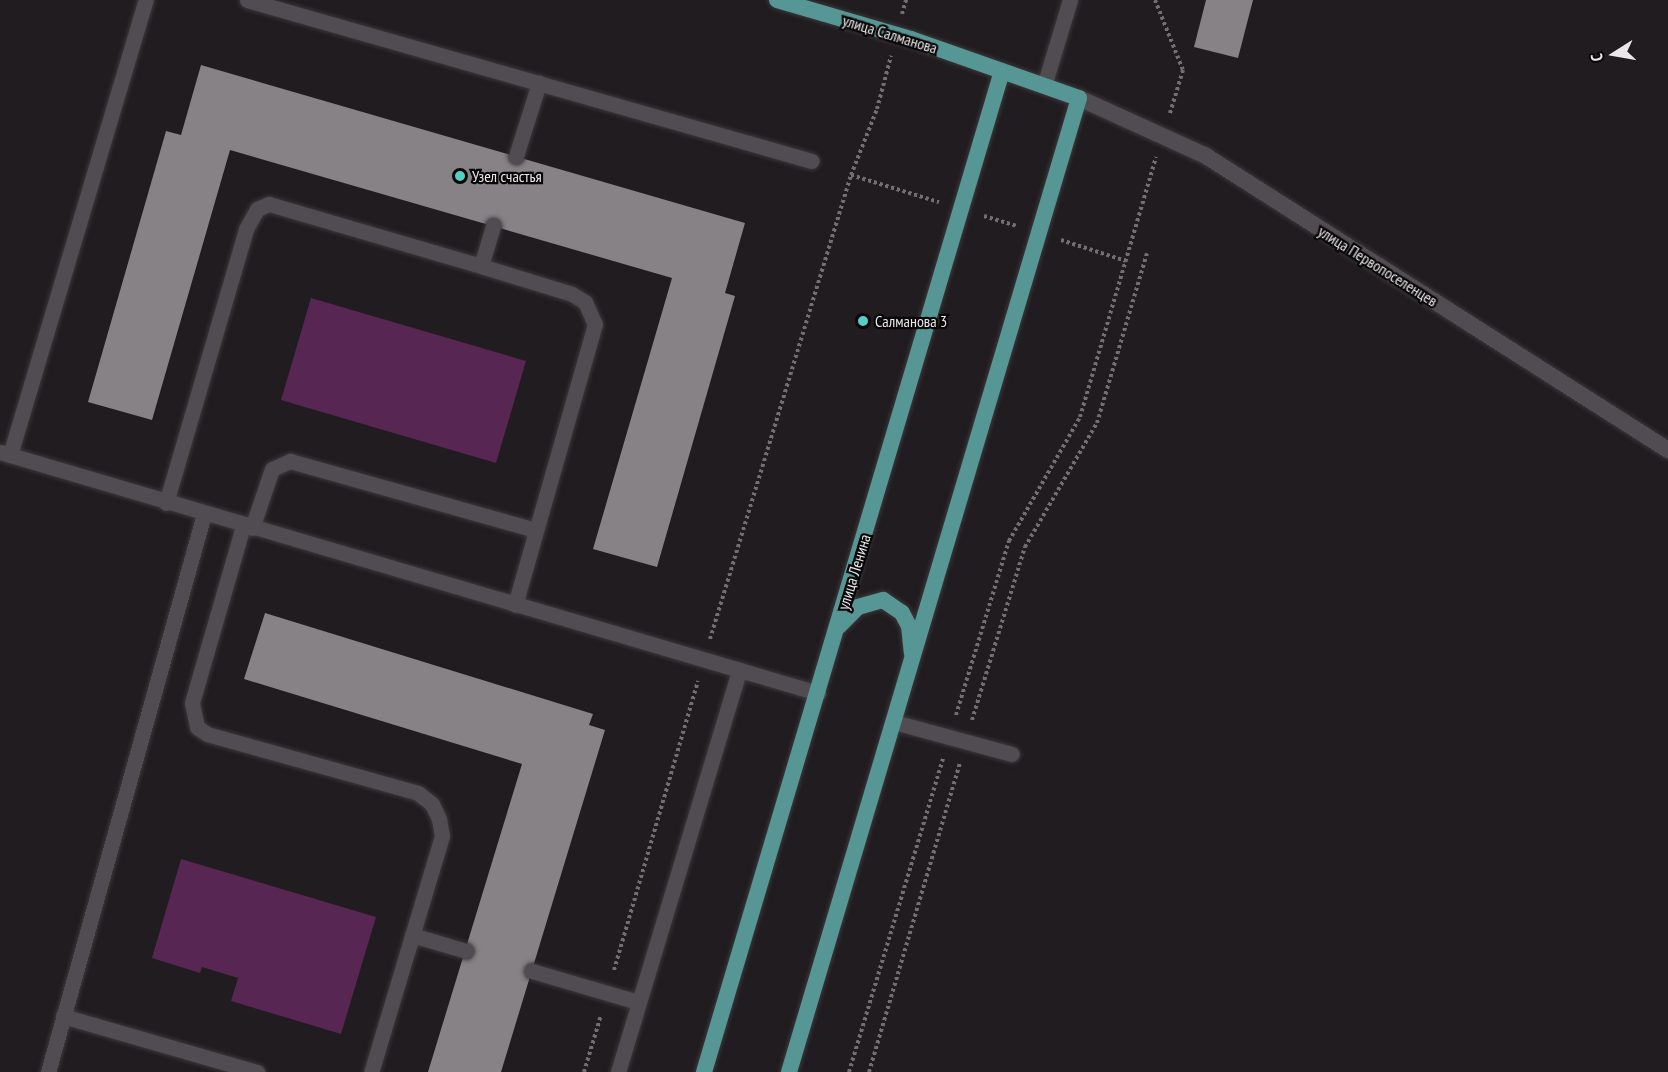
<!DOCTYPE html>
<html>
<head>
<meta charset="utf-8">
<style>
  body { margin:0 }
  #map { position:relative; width:1668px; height:1072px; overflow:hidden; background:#201c1f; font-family:"PT Sans Narrow",sans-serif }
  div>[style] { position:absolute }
  .green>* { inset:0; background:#582653 }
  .building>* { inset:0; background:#878286 }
  .path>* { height:4px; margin-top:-2px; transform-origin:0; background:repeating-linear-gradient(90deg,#726f71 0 3px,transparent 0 6px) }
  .roads { filter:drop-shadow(0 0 2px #3b383a) drop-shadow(0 0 2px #3b383a) }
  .service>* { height:15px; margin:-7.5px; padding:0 7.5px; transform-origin:7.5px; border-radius:7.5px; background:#514c51 }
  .secondary>* { height:16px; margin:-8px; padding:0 8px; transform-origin:8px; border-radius:8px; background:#514c51 }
  .primary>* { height:16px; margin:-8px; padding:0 8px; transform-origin:8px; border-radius:8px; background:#569694 }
  .dots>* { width:16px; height:16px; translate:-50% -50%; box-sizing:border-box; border:3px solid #080708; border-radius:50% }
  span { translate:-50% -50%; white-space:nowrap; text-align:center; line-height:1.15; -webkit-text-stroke:4.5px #080708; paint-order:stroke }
  .street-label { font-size:16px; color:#eae7e9 }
  .poi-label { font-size:16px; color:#eae7e9 }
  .left { translate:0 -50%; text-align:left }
  .north { position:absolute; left:1584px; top:24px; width:60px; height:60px; -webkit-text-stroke:4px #080708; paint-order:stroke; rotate:259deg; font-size:16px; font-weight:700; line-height:24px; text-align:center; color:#eae7e9 }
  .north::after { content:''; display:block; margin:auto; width:21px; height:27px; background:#eae7e9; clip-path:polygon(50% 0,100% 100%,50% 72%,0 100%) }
</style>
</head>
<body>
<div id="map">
  <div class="green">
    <i style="clip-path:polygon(311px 298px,526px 361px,496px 463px,281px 400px)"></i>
    <i style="clip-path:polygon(181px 859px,376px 917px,341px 1034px,231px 1001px,238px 978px,202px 967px,200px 973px,152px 958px)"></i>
  </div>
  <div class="building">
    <i style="clip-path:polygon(1206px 0,1253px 0,1238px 58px,1194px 47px)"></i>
    <i style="clip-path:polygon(201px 65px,745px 223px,725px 293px,735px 296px,657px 567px,593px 549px,672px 278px,230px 150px,152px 420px,88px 402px,166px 131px,181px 135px)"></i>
    <i style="clip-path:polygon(265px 613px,593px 714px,589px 725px,605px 730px,501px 1072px,428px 1072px,522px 764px,244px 679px)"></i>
  </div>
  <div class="path">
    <i style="left:1155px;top:0;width:75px;rotate:68.2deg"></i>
    <i style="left:1183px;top:70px;width:45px;rotate:106.8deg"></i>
    <i style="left:902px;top:14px;width:15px;rotate:-74deg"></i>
    <i style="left:851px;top:175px;width:71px;rotate:-68.5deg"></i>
    <i style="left:877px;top:109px;width:55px;rotate:-75.2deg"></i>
    <i style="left:984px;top:216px;width:34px;rotate:17deg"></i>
    <i style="left:1061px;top:240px;width:68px;rotate:17.9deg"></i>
    <i style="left:710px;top:639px;width:485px;rotate:-73.1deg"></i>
    <i style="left:851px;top:175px;width:92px;rotate:17.1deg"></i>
    <i style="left:956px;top:715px;width:182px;rotate:-73.1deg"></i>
    <i style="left:1009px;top:541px;width:143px;rotate:-60.2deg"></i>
    <i style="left:1080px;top:417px;width:271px;rotate:-73.7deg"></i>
    <i style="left:972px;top:720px;width:181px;rotate:-73deg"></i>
    <i style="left:1025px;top:547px;width:143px;rotate:-59.9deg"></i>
    <i style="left:1097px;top:423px;width:177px;rotate:-73.6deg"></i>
    <i style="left:614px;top:970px;width:301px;rotate:-73.8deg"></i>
    <i style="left:584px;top:1072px;width:59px;rotate:-73.4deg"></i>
    <i style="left:849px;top:1072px;width:327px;rotate:-73.3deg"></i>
    <i style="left:869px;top:1072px;width:323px;rotate:-73.6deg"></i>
  </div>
  <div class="roads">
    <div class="service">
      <i style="left:247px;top:0;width:587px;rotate:15.91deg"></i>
      <i style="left:1044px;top:86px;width:90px;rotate:-73.2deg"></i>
      <i style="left:516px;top:156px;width:77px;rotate:-72.5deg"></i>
      <i style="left:481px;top:266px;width:42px;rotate:-73.3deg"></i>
      <i style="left:0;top:452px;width:853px;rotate:16.42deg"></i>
      <i style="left:10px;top:455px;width:475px;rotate:-73.4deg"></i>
      <i style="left:166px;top:503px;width:285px;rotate:-73.7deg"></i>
      <i style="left:246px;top:229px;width:23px;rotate:-61deg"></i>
      <i style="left:257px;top:209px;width:13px;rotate:-23deg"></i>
      <i style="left:269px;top:204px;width:221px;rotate:16.3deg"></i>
      <i style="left:481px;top:266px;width:95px;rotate:17.1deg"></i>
      <i style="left:572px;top:294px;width:15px;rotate:32deg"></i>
      <i style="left:585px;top:302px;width:24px;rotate:66deg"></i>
      <i style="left:595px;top:324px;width:292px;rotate:105.9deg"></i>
      <i style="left:243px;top:526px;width:184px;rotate:106.1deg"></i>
      <i style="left:192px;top:703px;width:25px;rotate:78deg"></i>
      <i style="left:197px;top:727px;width:12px;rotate:35deg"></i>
      <i style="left:207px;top:734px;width:219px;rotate:15.6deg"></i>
      <i style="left:418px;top:793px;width:18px;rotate:38deg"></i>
      <i style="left:432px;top:804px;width:17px;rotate:65deg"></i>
      <i style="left:439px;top:819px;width:17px;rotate:80deg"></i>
      <i style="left:442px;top:836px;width:246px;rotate:106.7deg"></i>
      <i style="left:252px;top:528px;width:62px;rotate:-71.3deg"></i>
      <i style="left:272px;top:469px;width:20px;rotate:-24deg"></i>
      <i style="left:290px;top:461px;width:255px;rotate:15.7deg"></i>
      <i style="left:894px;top:722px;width:122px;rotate:15.2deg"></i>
      <i style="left:412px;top:935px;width:56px;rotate:16.5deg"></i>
      <i style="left:532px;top:971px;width:110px;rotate:16.3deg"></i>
      <i style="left:63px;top:1016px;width:202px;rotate:16.1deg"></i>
      <i style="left:48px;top:1072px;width:579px;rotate:-74.38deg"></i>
      <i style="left:618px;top:1072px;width:420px;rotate:-73.2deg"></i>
    </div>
    <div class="secondary">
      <i style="left:1079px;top:98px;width:140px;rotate:24.5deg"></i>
      <i style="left:1206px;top:156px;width:548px;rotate:32.47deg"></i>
    </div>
    <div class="primary">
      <i style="left:777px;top:0;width:140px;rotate:16.2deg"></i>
      <i style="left:911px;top:39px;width:178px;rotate:19.4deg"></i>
      <i style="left:1079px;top:98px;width:1016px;rotate:106.58deg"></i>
      <i style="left:839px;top:626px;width:27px;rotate:-45deg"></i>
      <i style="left:858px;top:607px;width:26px;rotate:-16deg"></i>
      <i style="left:883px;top:600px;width:23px;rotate:34deg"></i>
      <i style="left:902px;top:613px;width:15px;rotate:62deg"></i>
      <i style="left:909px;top:626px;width:27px;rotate:84deg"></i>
      <i style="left:704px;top:1072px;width:1044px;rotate:-73.42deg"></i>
    </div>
  </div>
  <div class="dots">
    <i style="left:460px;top:176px;background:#55cec6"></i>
    <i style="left:863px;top:321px;background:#55cec6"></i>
  </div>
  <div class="street-label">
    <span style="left:890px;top:34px;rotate:17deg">улица Салманова</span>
    <span style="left:1378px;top:266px;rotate:32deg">улица Первопоселенцев</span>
    <span style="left:854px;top:572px;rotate:-73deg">улица Ленина</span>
  </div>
  <div class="poi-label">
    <span class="left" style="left:472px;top:176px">Узел счастья</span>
    <span class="left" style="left:875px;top:321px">Салманова 3</span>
  </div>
  <div class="north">С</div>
</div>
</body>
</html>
